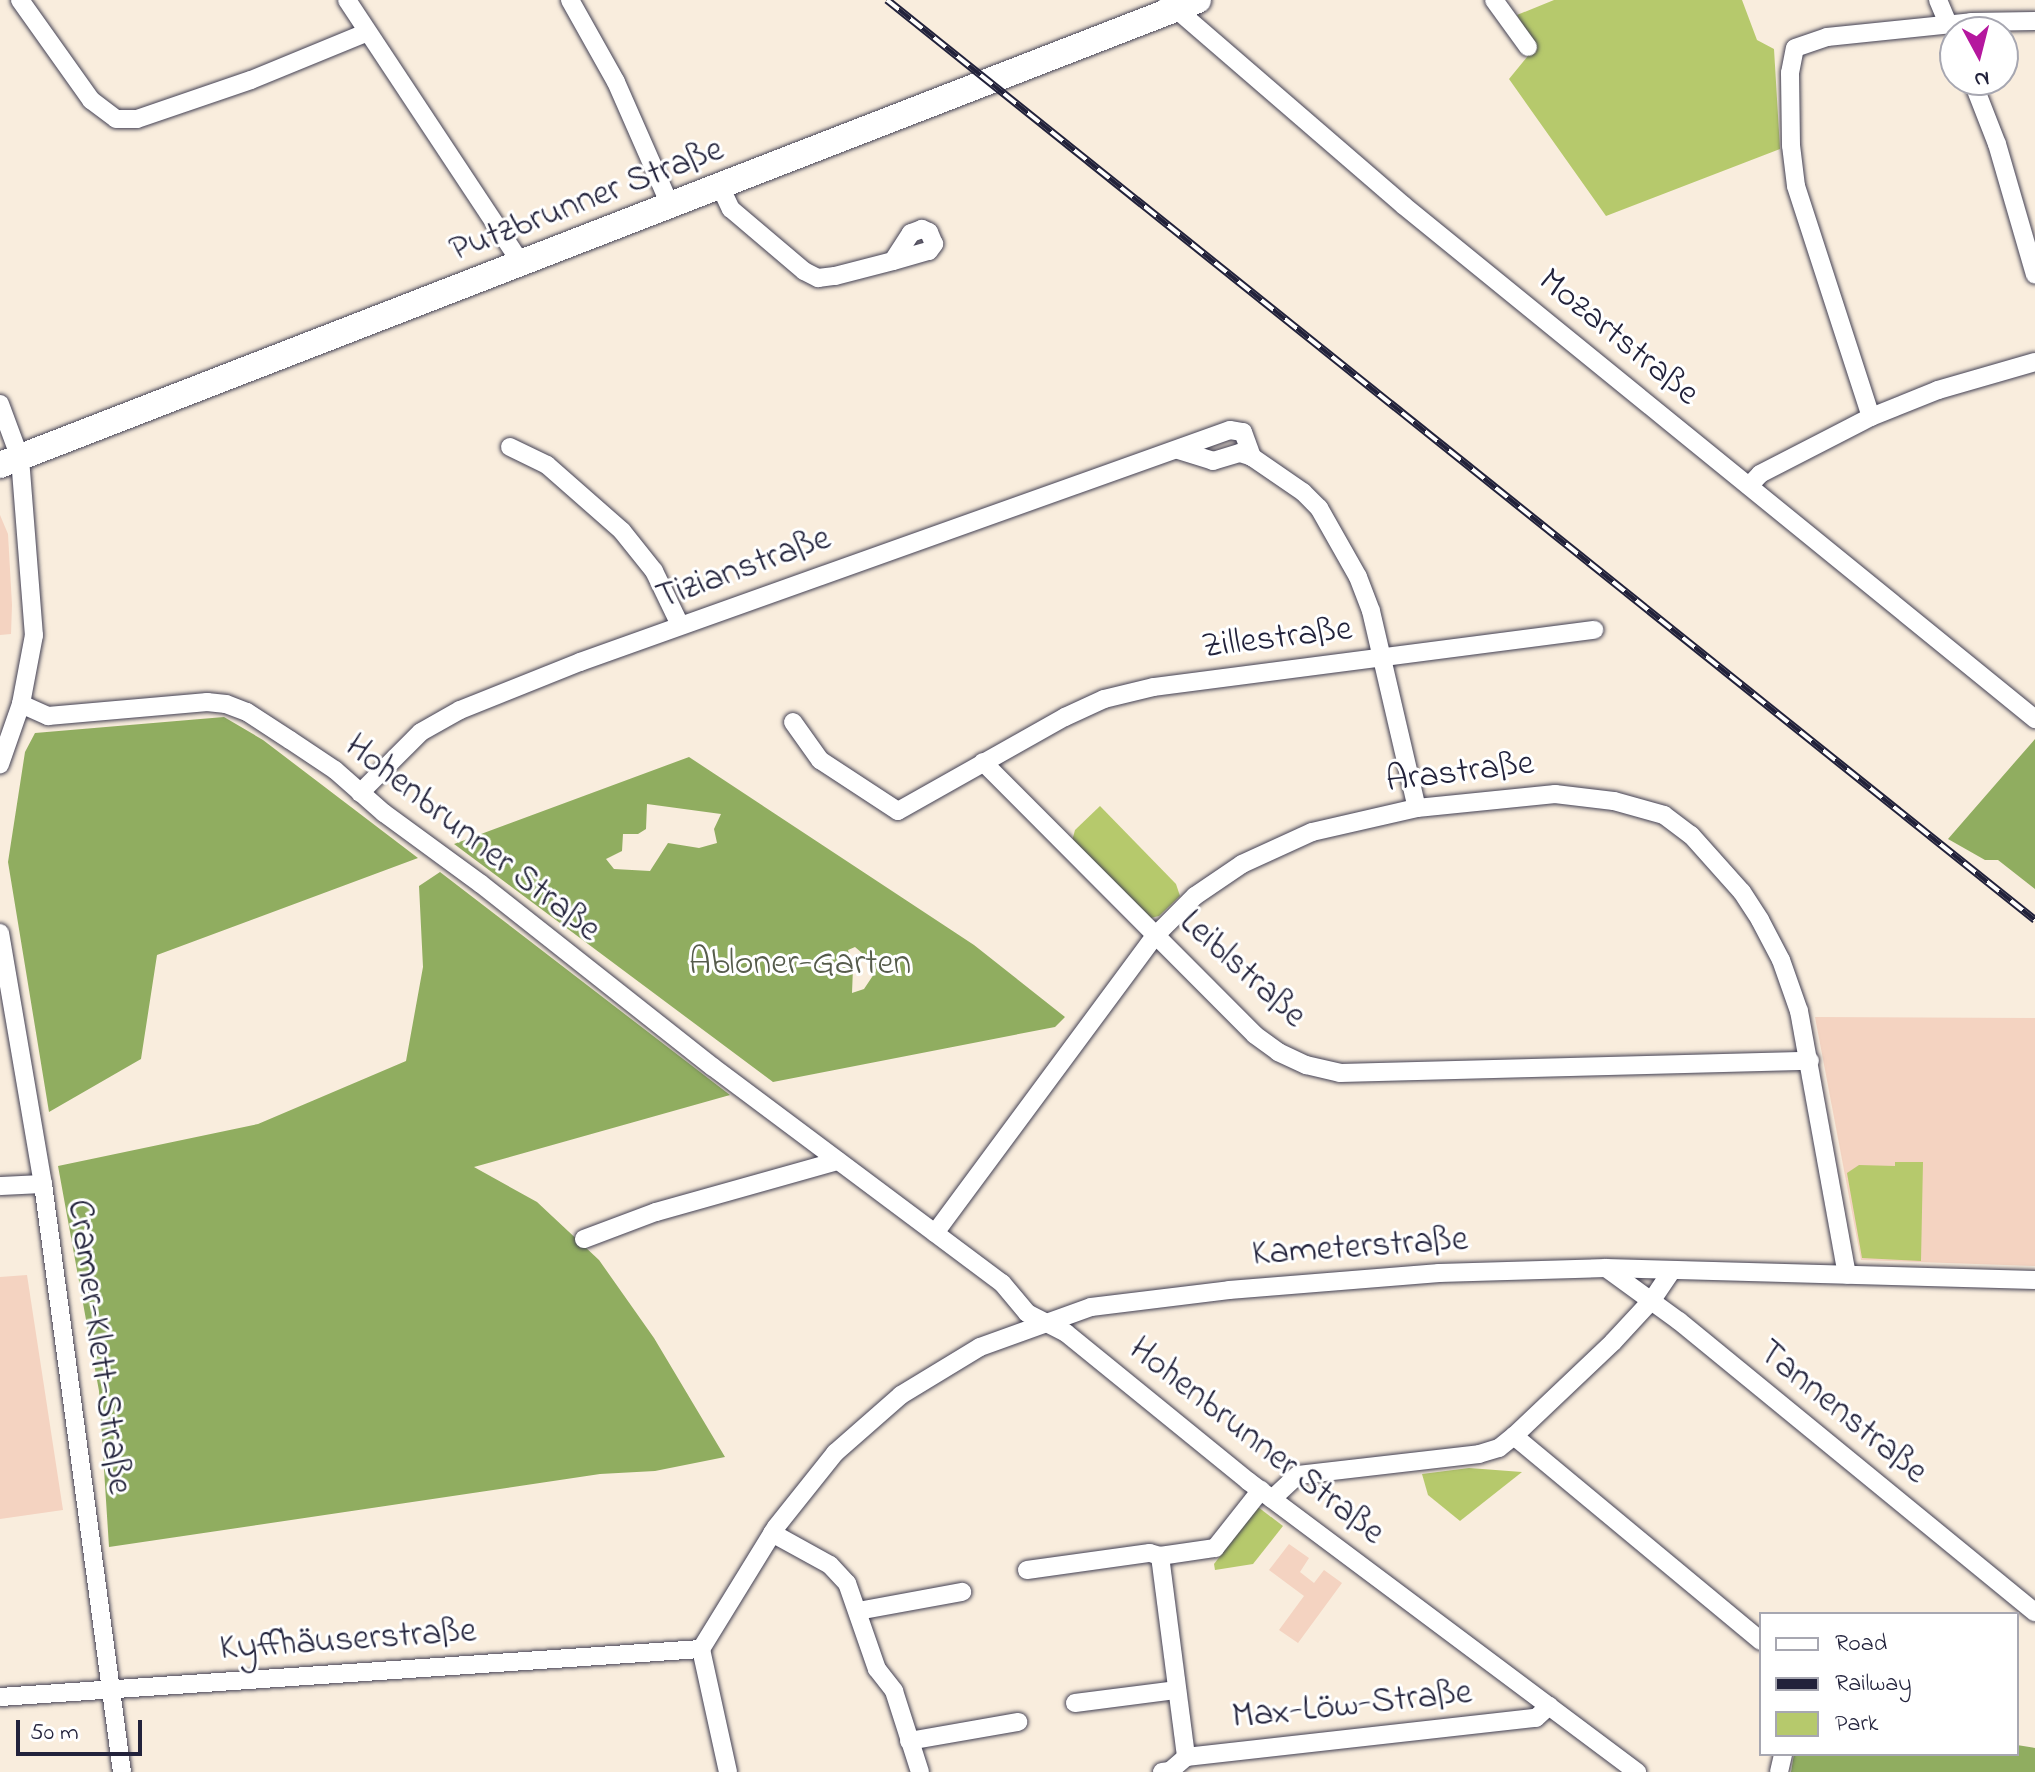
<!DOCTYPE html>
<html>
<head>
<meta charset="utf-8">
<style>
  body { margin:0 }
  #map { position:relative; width:2035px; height:1772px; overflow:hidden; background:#f9eddd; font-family:"Indie Flower",sans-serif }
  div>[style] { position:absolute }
  .built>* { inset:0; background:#f4d3c1 }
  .green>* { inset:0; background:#b6c96c }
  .forest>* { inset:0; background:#90ad60 }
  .roads { filter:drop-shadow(0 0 2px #424053) drop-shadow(0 0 2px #424053) }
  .street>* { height:18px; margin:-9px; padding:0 9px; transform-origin:9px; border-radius:9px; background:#fff }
  .secondary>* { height:26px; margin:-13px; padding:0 13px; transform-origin:13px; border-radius:13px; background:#fff }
  .rail>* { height:8px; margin-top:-4px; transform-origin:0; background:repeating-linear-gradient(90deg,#fff 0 15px,#22223b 0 30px); box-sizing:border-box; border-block:2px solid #22223b }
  span { translate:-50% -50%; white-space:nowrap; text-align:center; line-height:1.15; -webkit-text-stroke:6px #fff; paint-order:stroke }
  .street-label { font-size:36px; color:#22223b }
  .park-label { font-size:36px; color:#565c4c }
  .legend { position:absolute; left:1759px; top:1612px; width:260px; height:144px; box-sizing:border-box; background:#fff; border:2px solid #a7a7b1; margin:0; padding:10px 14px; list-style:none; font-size:24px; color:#22223b }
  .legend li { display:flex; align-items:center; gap:16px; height:40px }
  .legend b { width:40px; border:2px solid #a7a7b1 }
  .north { position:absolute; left:1939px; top:16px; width:80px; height:80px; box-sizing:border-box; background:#fff; border:2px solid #a7a7b1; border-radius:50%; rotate:173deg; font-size:22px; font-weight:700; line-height:32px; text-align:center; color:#22223b }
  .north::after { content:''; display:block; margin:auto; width:28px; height:36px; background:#b5179e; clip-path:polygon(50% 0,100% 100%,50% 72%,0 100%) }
  .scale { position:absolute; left:16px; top:1720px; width:126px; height:36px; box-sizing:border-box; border:4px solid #22223b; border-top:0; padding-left:10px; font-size:24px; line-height:28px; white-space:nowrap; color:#22223b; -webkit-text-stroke:6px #fff; paint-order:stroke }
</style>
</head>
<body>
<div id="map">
  <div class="built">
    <i style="clip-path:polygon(0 515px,8px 534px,12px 605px,11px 634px,0 635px)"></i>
    <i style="clip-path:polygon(1815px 1017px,2035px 1018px,2035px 1266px,1861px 1260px)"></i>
    <i style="clip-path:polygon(27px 1275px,63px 1510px,0 1519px,0 1277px)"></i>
    <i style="clip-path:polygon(1289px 1544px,1309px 1558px,1300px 1572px,1314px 1583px,1324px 1570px,1342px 1583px,1298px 1643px,1279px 1630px,1304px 1596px,1269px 1570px)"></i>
  </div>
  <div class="green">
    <i style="clip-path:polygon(1554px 0,1742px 0,1757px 40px,1774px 49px,1780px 149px,1606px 216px,1509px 79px,1536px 46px,1517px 15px)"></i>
    <i style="clip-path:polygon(1100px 806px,1176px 884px,1180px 896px,1159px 916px,1151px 918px,1072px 841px,1075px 830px)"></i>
    <i style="clip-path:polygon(1895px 1162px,1923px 1162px,1921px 1261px,1862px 1258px,1847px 1173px,1859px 1165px,1895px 1166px)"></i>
    <i style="clip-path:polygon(1469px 1468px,1522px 1472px,1460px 1521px,1428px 1495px,1422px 1474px)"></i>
    <i style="clip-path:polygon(1258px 1507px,1283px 1526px,1253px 1564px,1215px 1570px,1214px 1564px)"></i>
  </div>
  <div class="forest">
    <i style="clip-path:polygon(224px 717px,263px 740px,418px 858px,157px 955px,141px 1059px,49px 1112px,8px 862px,25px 752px,35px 733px)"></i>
    <i style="clip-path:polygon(2035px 739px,2035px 889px,1998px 860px,1985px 860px,1948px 839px)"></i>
    <i style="clip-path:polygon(evenodd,689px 757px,974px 945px,1065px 1017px,1055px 1027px,773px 1082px,454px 844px,689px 757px,647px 804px,721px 814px,714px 829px,717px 843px,699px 848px,668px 843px,650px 871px,614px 869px,606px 859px,622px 851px,623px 834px,638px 834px,646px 829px,647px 804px,689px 757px,855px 947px,875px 964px,876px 971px,864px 989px,852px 993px,853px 968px,848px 950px,855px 947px)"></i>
    <i style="clip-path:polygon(440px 872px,730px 1095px,474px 1167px,537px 1202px,599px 1260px,654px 1338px,725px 1457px,655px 1471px,600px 1474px,109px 1547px,99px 1391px,58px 1166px,258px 1124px,406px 1061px,423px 967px,419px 886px)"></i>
    <i style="clip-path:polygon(2017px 1745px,2035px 1748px,2035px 1772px,1791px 1772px,1794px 1754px,2017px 1754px)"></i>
  </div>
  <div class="roads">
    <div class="street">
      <i style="left:20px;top:0;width:123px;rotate:54.6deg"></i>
      <i style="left:91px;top:100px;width:31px;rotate:37deg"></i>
      <i style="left:116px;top:119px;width:21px"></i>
      <i style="left:137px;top:119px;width:120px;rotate:-18.9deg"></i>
      <i style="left:251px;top:80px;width:126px;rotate:-22.3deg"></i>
      <i style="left:347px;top:0;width:317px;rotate:56.5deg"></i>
      <i style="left:570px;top:0;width:94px;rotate:60.7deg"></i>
      <i style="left:616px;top:82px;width:137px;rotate:66.3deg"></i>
      <i style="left:1494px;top:0;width:58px;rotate:54.1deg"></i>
      <i style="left:1938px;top:0;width:26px;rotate:67deg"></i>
      <i style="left:1168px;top:2px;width:311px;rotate:40.8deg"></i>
      <i style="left:1403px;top:205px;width:815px;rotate:39.12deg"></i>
      <i style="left:1972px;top:80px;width:69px;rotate:68.7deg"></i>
      <i style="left:1997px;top:144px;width:136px;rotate:73.8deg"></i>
      <i style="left:721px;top:188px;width:23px;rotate:65deg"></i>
      <i style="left:731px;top:209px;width:96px;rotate:40.3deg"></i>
      <i style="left:804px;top:271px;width:16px;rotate:27deg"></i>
      <i style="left:818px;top:278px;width:17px;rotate:-7deg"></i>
      <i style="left:835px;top:276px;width:60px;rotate:-14.5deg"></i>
      <i style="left:893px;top:261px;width:37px;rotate:-16deg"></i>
      <i style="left:929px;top:251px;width:9px;rotate:-54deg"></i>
      <i style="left:934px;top:244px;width:13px;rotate:-113deg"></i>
      <i style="left:929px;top:232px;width:8px;rotate:-157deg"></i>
      <i style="left:922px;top:229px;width:12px;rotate:160deg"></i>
      <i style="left:911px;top:233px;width:33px;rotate:123deg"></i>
      <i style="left:0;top:404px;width:58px;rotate:69.7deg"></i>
      <i style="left:20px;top:458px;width:178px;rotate:85.5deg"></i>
      <i style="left:34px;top:635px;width:70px;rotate:100.7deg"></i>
      <i style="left:21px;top:704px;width:64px;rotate:109.3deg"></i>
      <i style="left:1871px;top:417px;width:243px;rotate:-108deg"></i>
      <i style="left:1796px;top:186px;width:41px;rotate:-97deg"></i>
      <i style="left:1791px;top:145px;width:72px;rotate:-90.8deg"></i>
      <i style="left:1790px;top:73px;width:25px;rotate:-79deg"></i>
      <i style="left:1795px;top:48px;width:34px;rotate:-19deg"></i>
      <i style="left:1827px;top:37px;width:145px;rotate:-5.9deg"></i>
      <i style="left:1971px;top:22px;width:64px;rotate:-0.9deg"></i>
      <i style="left:510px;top:447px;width:41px;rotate:25.9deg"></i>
      <i style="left:547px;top:465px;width:100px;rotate:41.3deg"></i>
      <i style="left:622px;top:531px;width:51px;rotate:51.3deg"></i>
      <i style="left:654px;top:571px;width:60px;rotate:64.3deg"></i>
      <i style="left:1178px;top:450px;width:37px;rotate:17deg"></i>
      <i style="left:1213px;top:461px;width:28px;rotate:-17deg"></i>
      <i style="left:1240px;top:453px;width:13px;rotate:18deg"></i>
      <i style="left:1252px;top:457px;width:62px;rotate:34.5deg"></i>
      <i style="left:1303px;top:492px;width:23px;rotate:45deg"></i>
      <i style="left:1319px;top:508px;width:79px;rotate:60.5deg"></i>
      <i style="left:1358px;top:577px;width:36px;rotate:69deg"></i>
      <i style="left:1371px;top:611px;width:202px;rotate:76.9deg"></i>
      <i style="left:1749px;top:486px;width:16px;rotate:-47deg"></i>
      <i style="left:1760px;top:474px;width:125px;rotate:-27.2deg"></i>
      <i style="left:1871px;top:417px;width:72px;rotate:-21.9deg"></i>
      <i style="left:1938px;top:390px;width:101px;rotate:-16.1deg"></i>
      <i style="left:21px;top:704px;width:30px;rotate:24deg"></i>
      <i style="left:48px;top:716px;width:160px;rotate:-5deg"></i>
      <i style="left:207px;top:702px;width:19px;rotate:6deg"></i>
      <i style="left:226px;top:704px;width:22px;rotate:21deg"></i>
      <i style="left:247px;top:712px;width:51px;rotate:33.1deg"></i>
      <i style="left:290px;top:740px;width:54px;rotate:33.7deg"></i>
      <i style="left:335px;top:770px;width:65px;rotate:41.3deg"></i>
      <i style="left:384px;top:813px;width:120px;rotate:36.2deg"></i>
      <i style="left:481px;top:884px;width:295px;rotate:38.3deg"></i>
      <i style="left:713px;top:1067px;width:361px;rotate:36.8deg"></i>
      <i style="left:1002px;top:1283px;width:39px;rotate:50deg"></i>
      <i style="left:1027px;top:1313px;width:44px;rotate:27.1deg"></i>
      <i style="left:1066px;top:1333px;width:235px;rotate:39.1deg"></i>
      <i style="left:1248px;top:1481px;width:486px;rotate:36.8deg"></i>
      <i style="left:793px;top:722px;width:47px;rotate:54.6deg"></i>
      <i style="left:820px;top:760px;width:93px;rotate:33.2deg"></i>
      <i style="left:898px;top:811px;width:192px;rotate:-29.4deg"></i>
      <i style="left:1065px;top:717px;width:43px;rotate:-24.8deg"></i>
      <i style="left:1104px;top:699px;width:51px;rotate:-13.5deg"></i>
      <i style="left:1154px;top:687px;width:444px;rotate:-7.4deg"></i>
      <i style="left:983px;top:762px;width:385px;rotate:45.1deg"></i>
      <i style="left:1255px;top:1035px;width:29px;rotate:36deg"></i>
      <i style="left:1278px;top:1052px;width:31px;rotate:25deg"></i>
      <i style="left:1306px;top:1065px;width:35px;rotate:13deg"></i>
      <i style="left:1340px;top:1073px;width:470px;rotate:-1.5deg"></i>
      <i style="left:360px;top:793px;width:86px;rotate:-45deg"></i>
      <i style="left:421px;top:732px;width:45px;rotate:-29.4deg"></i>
      <i style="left:460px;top:710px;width:129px;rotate:-21.8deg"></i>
      <i style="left:580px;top:662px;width:690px;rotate:-19.64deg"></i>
      <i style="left:1230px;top:430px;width:13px;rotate:9deg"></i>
      <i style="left:1243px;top:432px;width:27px;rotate:70deg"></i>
      <i style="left:0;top:933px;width:255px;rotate:80.3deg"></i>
      <i style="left:43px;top:1184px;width:593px;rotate:82.35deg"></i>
      <i style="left:0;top:1186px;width:43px;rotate:-2.7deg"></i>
      <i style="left:935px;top:1233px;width:370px;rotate:-53.5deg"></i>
      <i style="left:1155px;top:936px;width:57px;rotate:-45deg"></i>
      <i style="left:1195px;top:896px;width:57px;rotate:-34.2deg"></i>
      <i style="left:1242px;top:864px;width:77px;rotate:-24.6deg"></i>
      <i style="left:1312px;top:832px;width:108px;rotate:-12.9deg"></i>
      <i style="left:1417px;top:808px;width:139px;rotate:-5.8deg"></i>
      <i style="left:1555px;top:794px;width:59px;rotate:6.8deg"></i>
      <i style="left:1614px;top:801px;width:52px;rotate:15.6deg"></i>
      <i style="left:1664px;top:815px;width:34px;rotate:37deg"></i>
      <i style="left:1691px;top:835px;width:76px;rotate:48.2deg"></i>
      <i style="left:1742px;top:892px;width:33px;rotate:57deg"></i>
      <i style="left:1760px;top:920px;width:45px;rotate:62.3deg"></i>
      <i style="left:1781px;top:960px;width:54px;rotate:70.6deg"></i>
      <i style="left:1799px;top:1011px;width:268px;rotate:79.7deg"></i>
      <i style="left:584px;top:1239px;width:77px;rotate:-20.6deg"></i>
      <i style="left:656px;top:1212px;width:189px;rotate:-15.7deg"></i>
      <i style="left:1606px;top:1268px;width:90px;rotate:36deg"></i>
      <i style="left:1679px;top:1321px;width:460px;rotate:39.3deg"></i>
      <i style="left:1514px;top:1436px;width:137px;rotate:-43.5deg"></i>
      <i style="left:1613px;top:1342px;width:57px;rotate:-47.1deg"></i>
      <i style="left:1652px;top:1300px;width:36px;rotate:-56deg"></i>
      <i style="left:1272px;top:1499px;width:35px;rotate:-43deg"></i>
      <i style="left:1298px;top:1475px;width:182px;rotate:-6.6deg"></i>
      <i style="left:1479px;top:1454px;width:21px;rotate:-17deg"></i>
      <i style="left:1499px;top:1448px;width:19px;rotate:-39deg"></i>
      <i style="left:1514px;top:1436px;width:321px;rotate:39.7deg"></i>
      <i style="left:772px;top:1533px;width:66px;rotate:28.9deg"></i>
      <i style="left:830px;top:1565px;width:25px;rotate:47deg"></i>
      <i style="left:847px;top:1583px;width:91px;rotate:70.8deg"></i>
      <i style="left:877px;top:1669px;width:28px;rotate:52deg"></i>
      <i style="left:894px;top:1691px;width:85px;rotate:72.2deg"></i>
      <i style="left:1160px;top:1556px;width:203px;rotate:82.6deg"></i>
      <i style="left:1027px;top:1570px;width:124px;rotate:-7.9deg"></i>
      <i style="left:1150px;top:1553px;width:10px;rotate:17deg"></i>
      <i style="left:1160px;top:1556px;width:56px;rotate:-8.3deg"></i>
      <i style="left:1215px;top:1548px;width:74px;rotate:-51.6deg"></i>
      <i style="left:858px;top:1611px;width:106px;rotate:-10.4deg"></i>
      <i style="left:0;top:1697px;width:703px;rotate:-3.92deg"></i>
      <i style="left:1075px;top:1703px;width:103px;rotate:-7.3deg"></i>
      <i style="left:909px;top:1741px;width:111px;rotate:-9.9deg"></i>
      <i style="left:728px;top:1772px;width:126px;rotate:-102.4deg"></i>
      <i style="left:701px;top:1649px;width:143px;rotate:-58.4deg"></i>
      <i style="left:776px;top:1527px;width:95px;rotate:-51.4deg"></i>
      <i style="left:835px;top:1453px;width:88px;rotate:-41.3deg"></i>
      <i style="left:901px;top:1395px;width:92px;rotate:-31.3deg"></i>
      <i style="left:980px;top:1347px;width:118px;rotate:-19.8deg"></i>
      <i style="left:1091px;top:1307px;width:139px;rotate:-7deg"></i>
      <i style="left:1229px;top:1290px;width:211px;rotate:-4.6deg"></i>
      <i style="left:1439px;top:1273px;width:167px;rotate:-1.7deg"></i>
      <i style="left:1606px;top:1268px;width:429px;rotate:1.6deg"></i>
      <i style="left:1162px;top:1772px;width:8px;rotate:-7deg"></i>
      <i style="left:1170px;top:1771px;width:21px;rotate:-41deg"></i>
      <i style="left:1186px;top:1757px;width:352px;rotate:-6.4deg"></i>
      <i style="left:1536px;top:1718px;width:18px;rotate:-43deg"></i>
      <i style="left:1779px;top:1772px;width:18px;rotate:-77deg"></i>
    </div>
    <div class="secondary">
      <i style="left:0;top:465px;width:1285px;rotate:-21.21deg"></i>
    </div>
  </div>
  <div class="rail">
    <i style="left:887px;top:0;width:1471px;rotate:38.71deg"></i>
  </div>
  <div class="street-label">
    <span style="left:587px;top:201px;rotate:-21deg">Putzbrunner Straße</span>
    <span style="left:1618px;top:338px;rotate:39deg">Mozartstraße</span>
    <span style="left:744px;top:569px;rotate:-20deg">Tizianstraße</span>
    <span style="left:1277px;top:639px;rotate:-7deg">Zillestraße</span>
    <span style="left:1460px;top:773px;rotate:-7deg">Arastraße</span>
    <span style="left:472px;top:839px;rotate:38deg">Hohenbrunner Straße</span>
    <span style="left:1242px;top:970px;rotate:42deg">Leiblstraße</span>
    <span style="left:1360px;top:1248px;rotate:-4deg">Kameterstraße</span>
    <span style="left:98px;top:1347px;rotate:82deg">Cramer-Klett-Straße</span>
    <span style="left:1842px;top:1413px;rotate:39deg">Tannenstraße</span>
    <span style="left:1256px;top:1442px;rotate:38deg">Hohenbrunner Straße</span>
    <span style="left:348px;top:1641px;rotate:-4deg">Kyffhäuserstraße</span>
    <span style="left:1352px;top:1706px;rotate:-6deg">Max-Löw-Straße</span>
  </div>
  <div class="park-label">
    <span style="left:800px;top:965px">Abloner-Garten</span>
  </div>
  <ul class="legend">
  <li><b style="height:10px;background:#fff"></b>Road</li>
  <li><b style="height:10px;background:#22223b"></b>Railway</li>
  <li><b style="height:22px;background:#b6c96c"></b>Park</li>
  </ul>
  <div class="north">N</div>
  <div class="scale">50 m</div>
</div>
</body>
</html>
